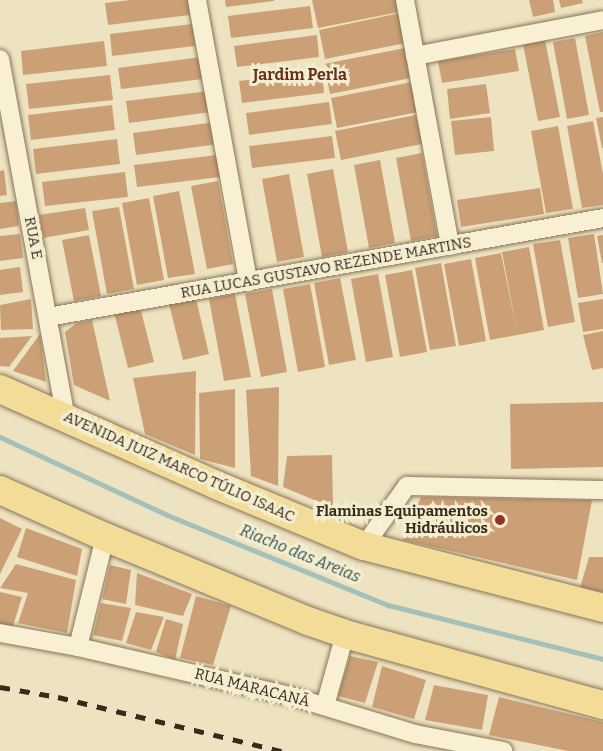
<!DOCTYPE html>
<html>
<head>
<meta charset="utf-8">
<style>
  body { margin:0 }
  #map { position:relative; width:603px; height:751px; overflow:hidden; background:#eee3c0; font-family:Bitter,serif }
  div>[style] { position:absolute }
  .stream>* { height:5px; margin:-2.5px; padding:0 2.5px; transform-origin:2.5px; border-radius:2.5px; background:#a3c0ba }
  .building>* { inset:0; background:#cca076 }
  .roads { filter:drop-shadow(0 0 2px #877458) drop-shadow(0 0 2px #877458) }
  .minor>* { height:18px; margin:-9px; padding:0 9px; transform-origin:9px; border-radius:9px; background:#f9f0d4 }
  .primary>* { height:28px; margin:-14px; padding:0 14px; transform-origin:14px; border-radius:14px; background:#f2dc97 }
  .rail>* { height:4.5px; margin-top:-2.25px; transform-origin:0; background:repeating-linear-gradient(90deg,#372b1d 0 10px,transparent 0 20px) }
  .dots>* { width:16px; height:16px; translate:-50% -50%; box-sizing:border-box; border:3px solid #f5edd0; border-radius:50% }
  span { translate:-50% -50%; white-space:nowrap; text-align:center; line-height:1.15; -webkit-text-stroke:6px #f5edd0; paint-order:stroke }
  .street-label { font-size:15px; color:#372b1d }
  .poi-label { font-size:15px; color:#372b1d; font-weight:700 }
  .right { translate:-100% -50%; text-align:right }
  .neighbourhood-label { font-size:16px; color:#63301c; font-weight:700 }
  .water-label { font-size:16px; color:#2c5657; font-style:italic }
</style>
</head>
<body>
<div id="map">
  <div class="stream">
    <i style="left:0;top:437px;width:184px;rotate:25deg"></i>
    <i style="left:167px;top:515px;width:239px;rotate:22.2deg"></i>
    <i style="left:388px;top:605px;width:222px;rotate:14.1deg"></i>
  </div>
  <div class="building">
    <i style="clip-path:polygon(131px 0,189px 0,190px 15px,108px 25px,105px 3px)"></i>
    <i style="clip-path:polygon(225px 0,274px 0,274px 1px,226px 7px)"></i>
    <i style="clip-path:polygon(312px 0,396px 0,399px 12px,318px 28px)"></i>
    <i style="clip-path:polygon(529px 0,553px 0,555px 12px,533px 17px)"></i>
    <i style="clip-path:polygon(559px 0,582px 0,583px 3px,561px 8px)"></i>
    <i style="clip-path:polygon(310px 6px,313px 28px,231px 38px,228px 16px)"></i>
    <i style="clip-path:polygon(400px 13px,406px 43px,325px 59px,319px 30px)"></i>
    <i style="clip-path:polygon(192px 24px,195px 46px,112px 56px,110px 34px)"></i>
    <i style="clip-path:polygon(603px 32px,603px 112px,600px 112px,585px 36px)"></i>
    <i style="clip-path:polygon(317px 35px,319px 57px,237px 67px,234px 46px)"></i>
    <i style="clip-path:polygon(575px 38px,589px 115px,567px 119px,553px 42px)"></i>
    <i style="clip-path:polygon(545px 40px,560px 117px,538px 121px,523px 44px)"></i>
    <i style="clip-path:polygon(104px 41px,107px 66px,23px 75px,21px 51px)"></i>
    <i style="clip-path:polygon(405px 48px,411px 78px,330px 94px,324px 64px)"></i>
    <i style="clip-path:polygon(515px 49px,519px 71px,442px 83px,438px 61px)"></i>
    <i style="clip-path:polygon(201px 57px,203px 79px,121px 89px,118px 68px)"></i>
    <i style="clip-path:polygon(322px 71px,324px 93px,242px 103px,239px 81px)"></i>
    <i style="clip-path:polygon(110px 75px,113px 100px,29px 109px,26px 84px)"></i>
    <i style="clip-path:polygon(412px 82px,418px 112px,337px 128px,331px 98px)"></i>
    <i style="clip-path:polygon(486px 84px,490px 113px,450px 119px,447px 89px)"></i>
    <i style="clip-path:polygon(209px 91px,211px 112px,129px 123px,126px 101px)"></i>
    <i style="clip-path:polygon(329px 102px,332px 124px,249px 135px,246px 113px)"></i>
    <i style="clip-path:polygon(112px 105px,115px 130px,31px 140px,28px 115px)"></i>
    <i style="clip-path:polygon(416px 115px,422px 144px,341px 160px,335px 131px)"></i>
    <i style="clip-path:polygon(491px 117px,494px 151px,455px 155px,451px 121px)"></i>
    <i style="clip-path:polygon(603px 117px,603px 148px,602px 148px,596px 118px)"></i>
    <i style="clip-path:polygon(593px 121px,603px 174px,603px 205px,582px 208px,567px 126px)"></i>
    <i style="clip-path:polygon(216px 122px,219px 144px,136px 155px,133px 133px)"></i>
    <i style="clip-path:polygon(558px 126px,573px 209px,546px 213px,531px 131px)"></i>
    <i style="clip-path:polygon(332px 136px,335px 158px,252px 168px,249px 146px)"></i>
    <i style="clip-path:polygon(117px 139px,120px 164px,36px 174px,33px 149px)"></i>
    <i style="clip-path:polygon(422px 153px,437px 236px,411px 241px,396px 158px)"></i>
    <i style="clip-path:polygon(217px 155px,220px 177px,137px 187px,134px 165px)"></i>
    <i style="clip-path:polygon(380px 160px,395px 243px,369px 248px,354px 165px)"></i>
    <i style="clip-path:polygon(333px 169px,348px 252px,322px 257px,307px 174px)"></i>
    <i style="clip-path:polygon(4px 170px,7px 195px,0 196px,0 171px)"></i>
    <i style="clip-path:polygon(125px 172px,128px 197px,45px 206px,42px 182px)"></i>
    <i style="clip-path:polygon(289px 174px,304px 257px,277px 262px,262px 179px)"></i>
    <i style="clip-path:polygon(218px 181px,233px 264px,207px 269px,191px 186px)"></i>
    <i style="clip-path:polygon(540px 188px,544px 214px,461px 227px,457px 200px)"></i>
    <i style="clip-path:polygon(179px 191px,195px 274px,168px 278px,153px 196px)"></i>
    <i style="clip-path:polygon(149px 198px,164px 280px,137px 285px,122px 203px)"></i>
    <i style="clip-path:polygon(16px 201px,19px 226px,0 229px,0 203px)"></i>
    <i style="clip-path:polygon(119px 207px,134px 289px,107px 294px,92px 211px)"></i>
    <i style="clip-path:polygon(85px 208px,89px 230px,43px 238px,39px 215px)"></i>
    <i style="clip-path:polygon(20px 234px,23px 258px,0 261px,0 236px)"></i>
    <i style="clip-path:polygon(594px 234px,603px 294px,578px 298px,568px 238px)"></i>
    <i style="clip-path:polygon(89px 235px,101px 296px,74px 301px,62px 240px)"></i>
    <i style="clip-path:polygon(603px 235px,603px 263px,602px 263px,597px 236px)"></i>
    <i style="clip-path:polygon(560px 240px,575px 322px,548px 327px,533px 244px)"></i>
    <i style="clip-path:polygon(529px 247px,544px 330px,490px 340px,475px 258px,501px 253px,517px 332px,502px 252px)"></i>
    <i style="clip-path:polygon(471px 259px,486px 341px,459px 346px,444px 264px)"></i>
    <i style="clip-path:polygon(441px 263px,456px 346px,430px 350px,415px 268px)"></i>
    <i style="clip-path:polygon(20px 267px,23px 292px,0 295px,0 270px)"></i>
    <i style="clip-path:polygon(412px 270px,427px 352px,400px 357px,385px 275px)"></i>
    <i style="clip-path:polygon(378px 274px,393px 357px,366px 362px,351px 279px)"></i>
    <i style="clip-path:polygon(340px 278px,356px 360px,329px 365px,314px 283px)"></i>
    <i style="clip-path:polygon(310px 284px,325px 367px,298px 372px,283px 289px)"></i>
    <i style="clip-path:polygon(272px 289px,287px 372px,261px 377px,245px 294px)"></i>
    <i style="clip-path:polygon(235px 294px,251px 377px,224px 381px,209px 299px)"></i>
    <i style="clip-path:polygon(31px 299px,33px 329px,1px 330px,0 305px)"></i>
    <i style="clip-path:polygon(196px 299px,209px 354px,183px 360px,169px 304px)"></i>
    <i style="clip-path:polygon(603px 299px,603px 329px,583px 332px,578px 303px)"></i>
    <i style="clip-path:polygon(140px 307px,154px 362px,128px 368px,114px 312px)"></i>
    <i style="clip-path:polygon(92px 320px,110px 401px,74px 385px,65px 332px,77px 323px)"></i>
    <i style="clip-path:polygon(603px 331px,603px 368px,592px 370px,583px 335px)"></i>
    <i style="clip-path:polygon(40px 334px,46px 382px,13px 371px)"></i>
    <i style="clip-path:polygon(32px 336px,9px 367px,0 366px,0 338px)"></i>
    <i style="clip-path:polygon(196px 371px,195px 455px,145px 434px,133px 378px)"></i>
    <i style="clip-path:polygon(279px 387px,278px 486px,251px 476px,246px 390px)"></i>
    <i style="clip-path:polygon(235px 389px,235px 468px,200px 459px,199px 393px)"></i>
    <i style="clip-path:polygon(603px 402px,603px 467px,511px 469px,510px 404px)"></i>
    <i style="clip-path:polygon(332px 455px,333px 508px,283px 487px,287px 456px)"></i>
    <i style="clip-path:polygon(421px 497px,592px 500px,577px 580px,403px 540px)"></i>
    <i style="clip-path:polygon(0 518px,22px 529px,0 574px)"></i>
    <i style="clip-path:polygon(26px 528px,82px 549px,77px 576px,17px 557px)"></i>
    <i style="clip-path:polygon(589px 557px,603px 557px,603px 592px,580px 588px)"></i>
    <i style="clip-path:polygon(16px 564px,76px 580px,67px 633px,18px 623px,28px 593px,0 588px)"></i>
    <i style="clip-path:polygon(110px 565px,131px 570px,126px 604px,102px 599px)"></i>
    <i style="clip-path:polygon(137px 573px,192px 594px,183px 616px,135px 605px)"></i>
    <i style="clip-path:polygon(0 592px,22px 597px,12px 629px,0 627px)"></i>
    <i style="clip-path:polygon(196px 596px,231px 606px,213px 665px,180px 658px)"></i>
    <i style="clip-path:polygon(101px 603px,131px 608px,122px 641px,93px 635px)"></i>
    <i style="clip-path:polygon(136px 612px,164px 617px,151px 650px,126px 643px)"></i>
    <i style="clip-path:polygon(166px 619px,183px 624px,175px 660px,156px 652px)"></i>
    <i style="clip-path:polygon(350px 656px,378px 662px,365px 703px,338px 696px)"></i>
    <i style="clip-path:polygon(382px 666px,426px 680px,414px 719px,372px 707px)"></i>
    <i style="clip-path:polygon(434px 685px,488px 695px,482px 730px,425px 720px)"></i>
    <i style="clip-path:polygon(499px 697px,603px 722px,603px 751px,568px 751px,489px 735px)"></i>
  </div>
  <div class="roads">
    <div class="minor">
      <i style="left:197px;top:0;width:287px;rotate:79.7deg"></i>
      <i style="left:405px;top:0;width:250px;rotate:79.6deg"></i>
      <i style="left:415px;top:56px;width:191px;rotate:-10.8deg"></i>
      <i style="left:0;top:59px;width:364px;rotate:79.6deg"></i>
      <i style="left:48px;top:317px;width:564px;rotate:-10.11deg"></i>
      <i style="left:364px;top:546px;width:74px;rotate:-54.4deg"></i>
      <i style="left:407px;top:486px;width:196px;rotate:1.2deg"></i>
      <i style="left:0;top:633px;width:79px;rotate:10.2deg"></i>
      <i style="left:78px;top:647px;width:222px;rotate:13deg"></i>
      <i style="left:294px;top:697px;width:127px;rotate:17deg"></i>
      <i style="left:415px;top:734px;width:90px;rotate:10.9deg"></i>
      <i style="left:78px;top:647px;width:113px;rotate:-76.2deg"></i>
      <i style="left:325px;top:706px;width:75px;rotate:-74.5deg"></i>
    </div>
    <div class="primary">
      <i style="left:0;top:389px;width:234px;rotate:23.9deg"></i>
      <i style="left:214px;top:484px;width:162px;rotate:22.5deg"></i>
      <i style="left:364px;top:546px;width:247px;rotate:14.5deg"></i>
      <i style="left:0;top:490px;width:115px;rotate:24.1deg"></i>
      <i style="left:105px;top:537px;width:220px;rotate:22.5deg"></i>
      <i style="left:308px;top:621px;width:39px;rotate:19deg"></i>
      <i style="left:345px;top:634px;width:268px;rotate:15.4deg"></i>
    </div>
  </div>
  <div class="rail">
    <i style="left:0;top:687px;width:59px;rotate:9.8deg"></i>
    <i style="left:58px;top:697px;width:230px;rotate:13.6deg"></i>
  </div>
  <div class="dots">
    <i style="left:500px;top:520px;background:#962f28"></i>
  </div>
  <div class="street-label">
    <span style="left:33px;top:238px;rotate:79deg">RUA E</span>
    <span style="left:326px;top:268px;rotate:-10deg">RUA LUCAS GUSTAVO REZENDE MARTINS</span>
    <span style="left:179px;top:467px;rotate:24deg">AVENIDA JUIZ MARCO TÚLIO ISAAC</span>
    <span style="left:252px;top:688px;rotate:14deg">RUA MARACANÃ</span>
  </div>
  <div class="poi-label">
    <span class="right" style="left:488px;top:520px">Flaminas Equipamentos<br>Hidráulicos</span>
  </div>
  <div class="neighbourhood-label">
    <span style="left:300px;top:75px">Jardim Perla</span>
  </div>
  <div class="water-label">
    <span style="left:300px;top:554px;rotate:22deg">Riacho das Areias</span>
  </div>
</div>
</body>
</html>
